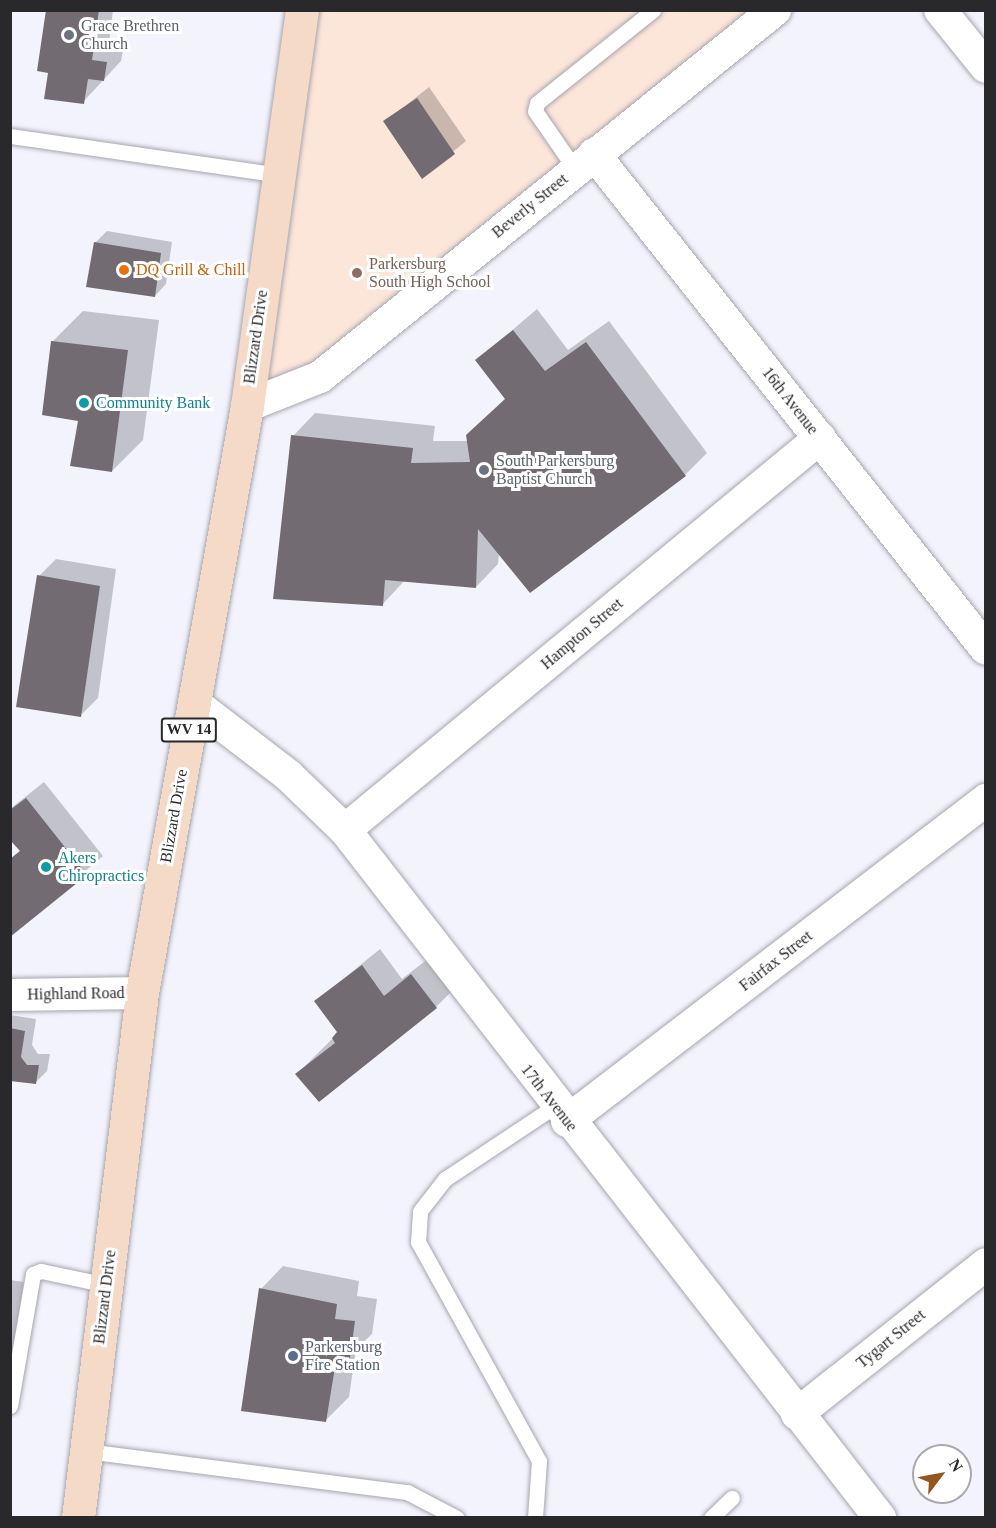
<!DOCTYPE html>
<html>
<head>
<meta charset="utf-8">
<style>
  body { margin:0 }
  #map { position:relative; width:996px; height:1528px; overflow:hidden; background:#f3f3fd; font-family:Georgia,serif }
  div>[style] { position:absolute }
  .industrial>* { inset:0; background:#fce5d9 }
  .shadow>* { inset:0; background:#0003 }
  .building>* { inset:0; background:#726b72 }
  .roads { filter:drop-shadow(0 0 2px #a7a6af) drop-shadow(0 0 2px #a7a6af) }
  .lane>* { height:15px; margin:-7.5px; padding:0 7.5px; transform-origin:7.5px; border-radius:7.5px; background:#fff }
  .street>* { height:32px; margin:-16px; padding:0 16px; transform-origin:16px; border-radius:16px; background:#fff }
  .primary>* { height:33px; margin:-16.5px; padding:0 16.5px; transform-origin:16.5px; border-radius:16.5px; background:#f5dac7 }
  .dots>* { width:16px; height:16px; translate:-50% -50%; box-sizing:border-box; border:3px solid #fff; border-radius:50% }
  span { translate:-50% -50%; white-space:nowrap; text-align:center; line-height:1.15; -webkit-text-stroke:6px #fff; paint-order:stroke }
  .shield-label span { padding:2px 4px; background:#fff; border:2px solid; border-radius:4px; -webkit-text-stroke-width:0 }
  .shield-label { font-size:15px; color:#29292c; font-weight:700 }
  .worship-label { font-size:16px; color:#5b616d }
  .left { translate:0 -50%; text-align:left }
  .street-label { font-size:16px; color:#29292c }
  .education-label { font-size:16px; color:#785e54 }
  .food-label { font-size:16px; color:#c56008 }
  .culture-label { font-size:16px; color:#0d838f }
  .service-label { font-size:16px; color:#4e5e75 }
  .frame { position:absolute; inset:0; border:12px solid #29292c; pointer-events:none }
  .north { position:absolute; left:912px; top:1444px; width:60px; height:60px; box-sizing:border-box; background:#fff; border:2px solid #a9a9ab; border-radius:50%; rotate:58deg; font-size:16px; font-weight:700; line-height:24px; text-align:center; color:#29292c }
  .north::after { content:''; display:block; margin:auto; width:21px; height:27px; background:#95561d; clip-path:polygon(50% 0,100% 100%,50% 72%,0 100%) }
</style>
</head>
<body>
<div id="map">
  <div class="industrial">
    <i style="clip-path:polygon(303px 11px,772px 11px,320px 377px,247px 406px)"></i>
  </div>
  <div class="shadow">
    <i style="clip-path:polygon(47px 10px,113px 10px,109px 43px,124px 45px,121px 61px,83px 102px,50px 72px)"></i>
    <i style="clip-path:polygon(429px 87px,466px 141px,422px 177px,385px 122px)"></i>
    <i style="clip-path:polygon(107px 231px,172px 242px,166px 284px,155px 296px,95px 243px)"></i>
    <i style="clip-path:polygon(537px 309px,568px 350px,609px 321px,707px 453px,685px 475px,499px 552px,498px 564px,476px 587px,405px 580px,382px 605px,293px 436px,315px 413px,435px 426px,433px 441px,469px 441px,506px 398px,477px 360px)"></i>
    <i style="clip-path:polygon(83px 311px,159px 320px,143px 440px,112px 471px,52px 342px)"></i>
    <i style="clip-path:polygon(56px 559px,116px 569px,98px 698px,81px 715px,39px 576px)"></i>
    <i style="clip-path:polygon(44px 782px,103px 856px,10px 935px,10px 859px,21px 850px,10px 838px,10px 809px)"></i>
    <i style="clip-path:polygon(380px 949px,402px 979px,429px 958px,453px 990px,436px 1007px,297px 1074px,339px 1032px,316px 1001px)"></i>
    <i style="clip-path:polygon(10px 1015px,36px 1019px,32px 1045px,38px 1054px,50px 1054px,47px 1071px,35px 1083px,10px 1079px)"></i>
    <i style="clip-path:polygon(283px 1266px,359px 1281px,357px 1296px,377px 1299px,372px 1334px,356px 1349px,349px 1397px,326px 1420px,261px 1289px)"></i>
    <i style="clip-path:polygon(10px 1280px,24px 1282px,10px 1365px)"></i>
  </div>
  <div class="building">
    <i style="clip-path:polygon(46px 10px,99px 10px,92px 60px,107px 62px,104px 81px,88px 79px,84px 104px,44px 99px,48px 73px,37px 71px)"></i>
    <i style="clip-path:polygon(417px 98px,455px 154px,422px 179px,383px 121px)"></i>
    <i style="clip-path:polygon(94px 242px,161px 253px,155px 297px,86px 287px)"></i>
    <i style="clip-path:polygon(513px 330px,545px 371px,586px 342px,686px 476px,530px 593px,478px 529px,476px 588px,385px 580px,383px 606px,273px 599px,291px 435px,413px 448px,411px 463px,470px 462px,466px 435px,505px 399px,475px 360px)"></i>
    <i style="clip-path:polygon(51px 341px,128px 350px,112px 472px,70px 466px,78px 421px,42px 415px)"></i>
    <i style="clip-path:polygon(37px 575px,100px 586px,81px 717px,16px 707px)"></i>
    <i style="clip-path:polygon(26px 798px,87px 875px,10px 937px,10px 859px,20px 851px,10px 840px,10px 810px)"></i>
    <i style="clip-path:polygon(362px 965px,384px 996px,411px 974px,437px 1008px,319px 1102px,295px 1074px,335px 1043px,332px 1038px,337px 1032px,314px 1001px)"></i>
    <i style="clip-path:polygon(10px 1028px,25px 1031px,21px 1057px,27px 1065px,39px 1065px,36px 1084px,10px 1081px)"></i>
    <i style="clip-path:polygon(259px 1288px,337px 1304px,335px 1319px,355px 1321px,350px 1358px,337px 1355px,326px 1422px,241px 1411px)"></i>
  </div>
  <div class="roads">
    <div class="lane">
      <i style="left:10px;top:136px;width:272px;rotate:8.2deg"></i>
      <i style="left:575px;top:169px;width:70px;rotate:-124.6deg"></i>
      <i style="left:535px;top:111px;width:8px;rotate:-76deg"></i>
      <i style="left:537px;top:103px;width:149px;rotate:-38.7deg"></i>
      <i style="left:10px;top:1406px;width:134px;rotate:-80.1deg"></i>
      <i style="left:33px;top:1274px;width:9px;rotate:-21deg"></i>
      <i style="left:41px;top:1271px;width:67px;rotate:12deg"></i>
      <i style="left:86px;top:1451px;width:324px;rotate:7.3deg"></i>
      <i style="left:407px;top:1492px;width:56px;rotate:27.5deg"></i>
      <i style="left:535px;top:1518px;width:57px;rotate:-86deg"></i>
      <i style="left:539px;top:1461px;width:250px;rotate:-118.9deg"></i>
      <i style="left:418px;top:1242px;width:31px;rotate:-86deg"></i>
      <i style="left:420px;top:1211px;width:41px;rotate:-52deg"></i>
      <i style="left:445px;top:1179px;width:132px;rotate:-33.6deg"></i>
      <i style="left:711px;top:1518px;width:29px;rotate:-44deg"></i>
    </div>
    <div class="street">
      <i style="left:940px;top:10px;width:73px;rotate:51.1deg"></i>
      <i style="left:594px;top:154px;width:631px;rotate:51.62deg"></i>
      <i style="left:247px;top:406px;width:79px;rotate:-21.7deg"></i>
      <i style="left:320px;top:377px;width:585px;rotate:-38.89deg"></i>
      <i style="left:194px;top:703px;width:120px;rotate:37.5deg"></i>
      <i style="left:289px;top:776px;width:78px;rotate:44deg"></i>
      <i style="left:345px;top:830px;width:872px;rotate:52.13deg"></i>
      <i style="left:345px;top:830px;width:616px;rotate:-39.53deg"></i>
      <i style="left:10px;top:995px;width:132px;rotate:-0.9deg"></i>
      <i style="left:567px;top:1121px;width:528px;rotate:-37.46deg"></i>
      <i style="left:797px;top:1414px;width:241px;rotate:-38.4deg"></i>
    </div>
    <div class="primary">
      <i style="left:78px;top:1518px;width:529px;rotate:-83.05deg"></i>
      <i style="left:142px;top:993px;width:596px;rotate:-79.86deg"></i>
      <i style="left:247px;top:406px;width:400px;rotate:-82.1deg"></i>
    </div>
  </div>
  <div class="dots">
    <i style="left:69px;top:35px;background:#6b7280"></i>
    <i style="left:124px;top:270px;background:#e8710a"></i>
    <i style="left:357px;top:273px;background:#8d6e63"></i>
    <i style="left:84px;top:403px;background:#0f9aa8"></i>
    <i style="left:484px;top:470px;background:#6b7280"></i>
    <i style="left:46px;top:867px;background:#0f9aa8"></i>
    <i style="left:293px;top:1356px;background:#5c6f8a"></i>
  </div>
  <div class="shield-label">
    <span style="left:189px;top:730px">WV 14</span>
  </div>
  <div class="worship-label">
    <span class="left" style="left:81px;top:35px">Grace Brethren<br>Church</span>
    <span class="left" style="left:496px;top:470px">South Parkersburg<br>Baptist Church</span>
  </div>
  <div class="street-label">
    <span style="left:530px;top:206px;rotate:-39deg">Beverly Street</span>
    <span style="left:256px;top:337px;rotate:-82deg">Blizzard Drive</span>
    <span style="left:790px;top:401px;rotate:52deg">16th Avenue</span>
    <span style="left:582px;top:634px;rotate:-40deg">Hampton Street</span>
    <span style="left:174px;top:816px;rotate:-80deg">Blizzard Drive</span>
    <span style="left:776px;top:961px;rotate:-38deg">Fairfax Street</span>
    <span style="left:76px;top:994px;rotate:-1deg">Highland Road</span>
    <span style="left:549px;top:1098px;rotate:52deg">17th Avenue</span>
    <span style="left:105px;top:1297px;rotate:-83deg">Blizzard Drive</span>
    <span style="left:891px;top:1339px;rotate:-39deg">Tygart Street</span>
  </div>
  <div class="education-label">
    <span class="left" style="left:369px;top:273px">Parkersburg<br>South High School</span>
  </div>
  <div class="food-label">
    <span class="left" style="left:136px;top:270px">DQ Grill &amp; Chill</span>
  </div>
  <div class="culture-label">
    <span class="left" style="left:96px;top:403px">Community Bank</span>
    <span class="left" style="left:58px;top:867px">Akers<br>Chiropractics</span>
  </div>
  <div class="service-label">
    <span class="left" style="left:305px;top:1356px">Parkersburg<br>Fire Station</span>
  </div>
  <div class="frame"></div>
  <div class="north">N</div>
</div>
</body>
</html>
